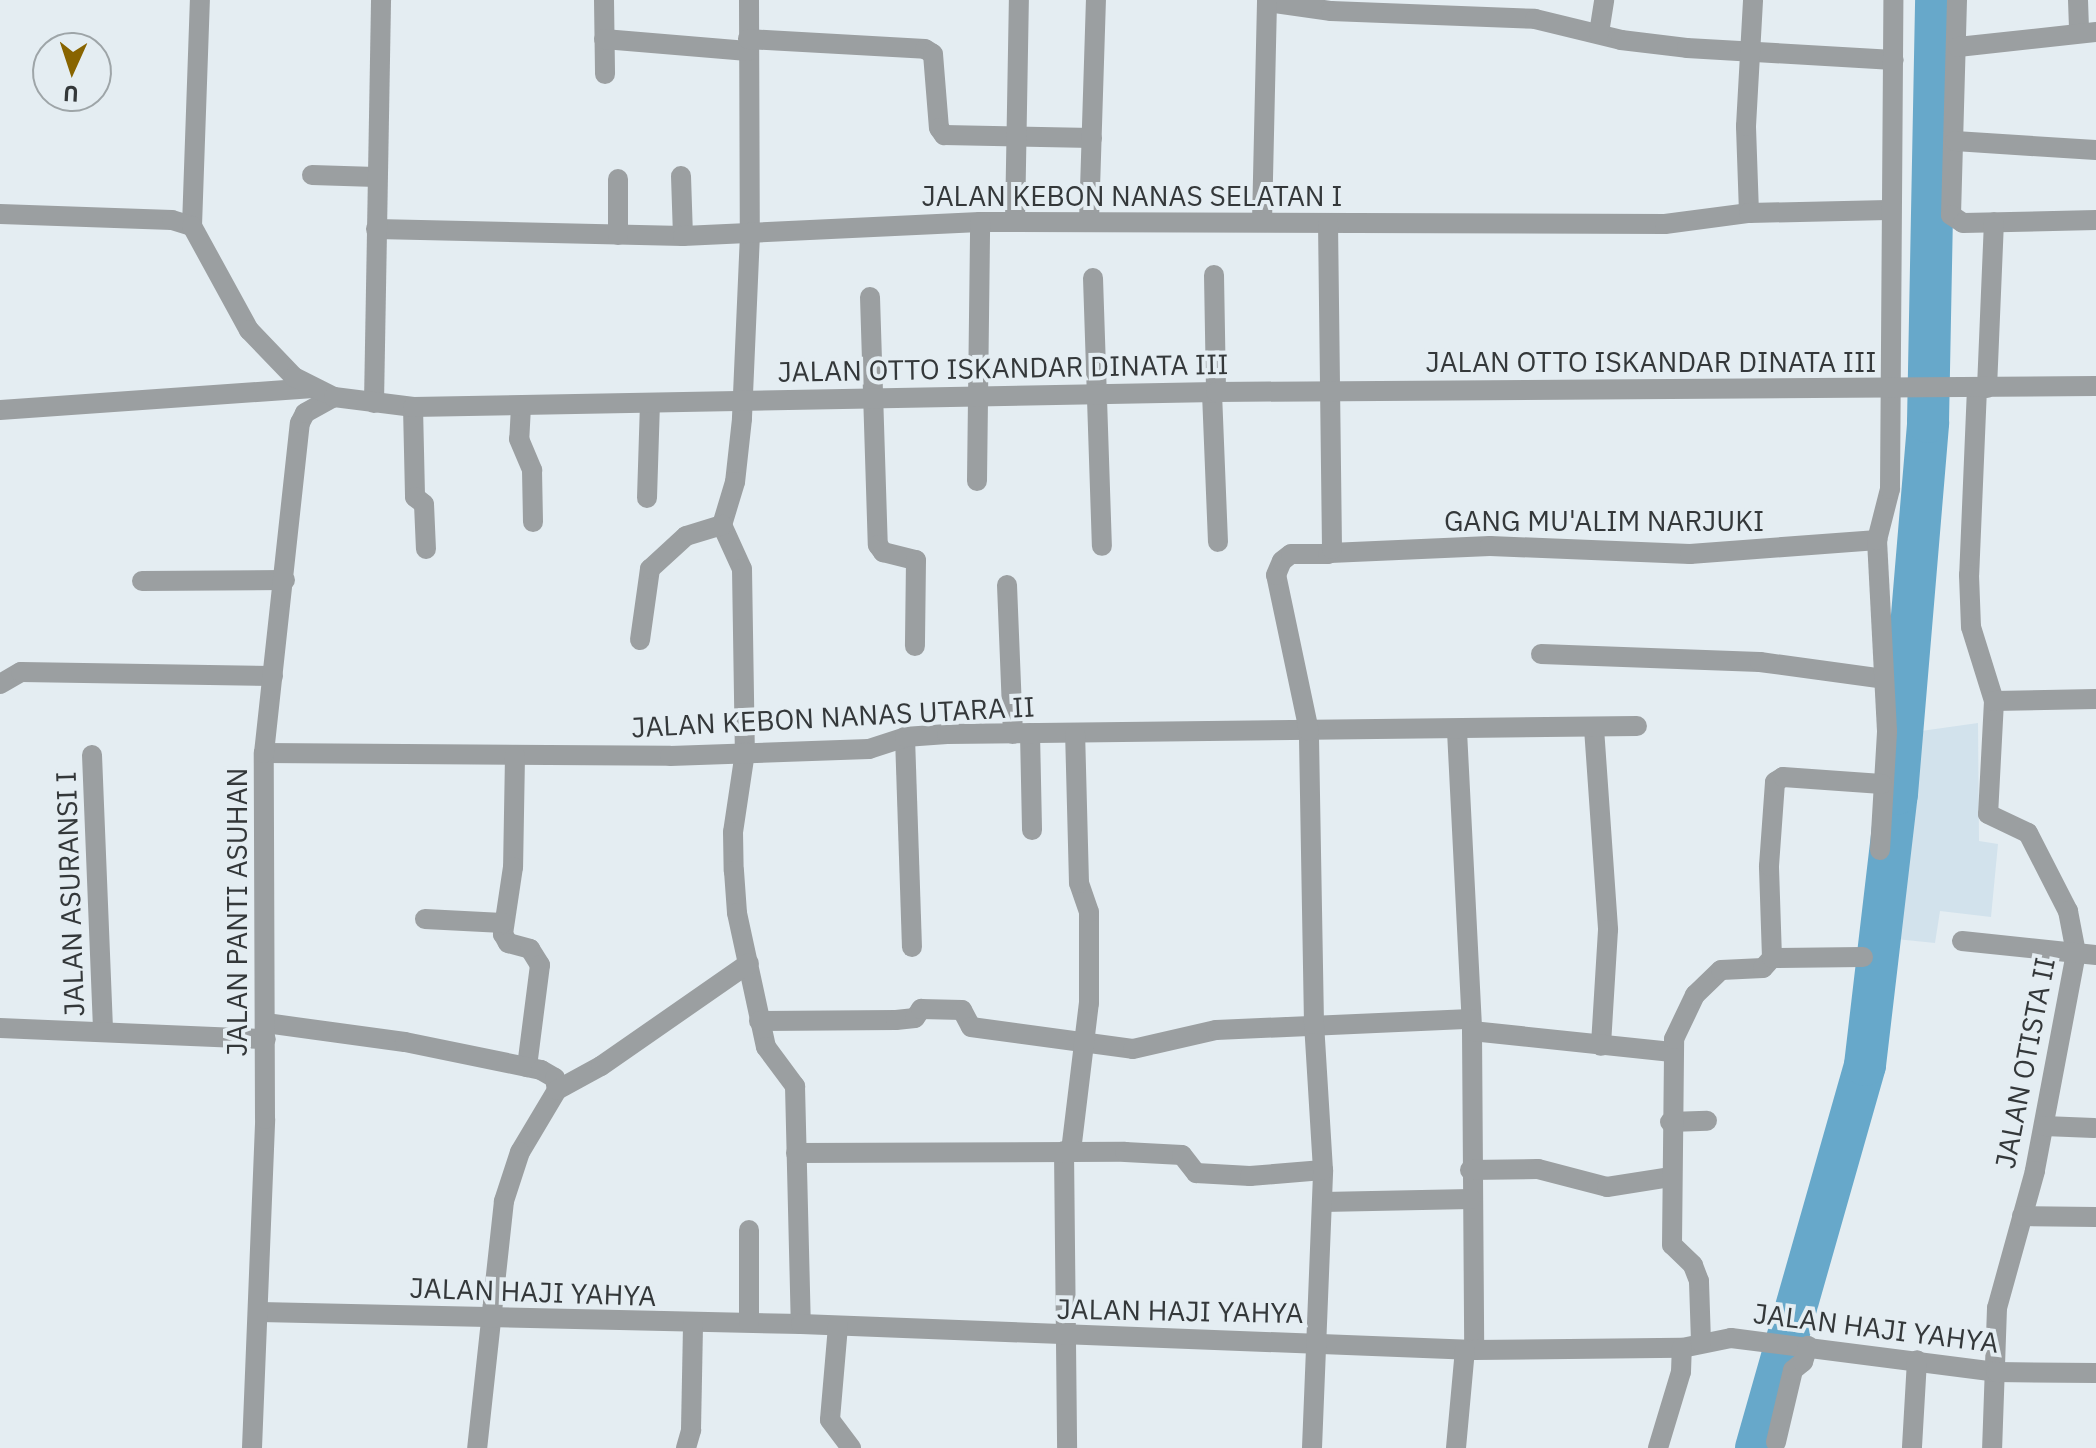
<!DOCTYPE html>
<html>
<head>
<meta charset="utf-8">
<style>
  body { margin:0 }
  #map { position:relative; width:2096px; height:1448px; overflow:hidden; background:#e4edf2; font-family:"IBM Plex Sans",sans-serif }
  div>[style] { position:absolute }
  .built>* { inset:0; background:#d2e2ec }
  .river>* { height:42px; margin:-21px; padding:0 21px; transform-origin:21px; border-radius:21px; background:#67a8ca }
  .minor>* { height:20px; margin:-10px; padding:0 10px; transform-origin:10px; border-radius:10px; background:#9b9fa1 }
  .tertiary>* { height:20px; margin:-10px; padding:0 10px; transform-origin:10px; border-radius:10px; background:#9b9fa1 }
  span { translate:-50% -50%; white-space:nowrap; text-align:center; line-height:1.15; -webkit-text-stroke:8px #e4edf2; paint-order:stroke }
  .street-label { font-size:28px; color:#34383a }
  .north { position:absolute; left:32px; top:32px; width:80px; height:80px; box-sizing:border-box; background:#e4edf2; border:2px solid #9ea5a8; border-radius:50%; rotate:183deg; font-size:22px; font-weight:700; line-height:32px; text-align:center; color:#34383a }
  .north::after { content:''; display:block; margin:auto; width:28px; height:36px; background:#886400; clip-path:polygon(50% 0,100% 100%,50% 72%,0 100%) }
</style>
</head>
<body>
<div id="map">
  <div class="built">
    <i style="clip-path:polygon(1978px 723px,1979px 841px,1998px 844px,1991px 917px,1940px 911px,1935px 943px,1896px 939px,1914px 732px)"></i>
  </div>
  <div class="river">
    <i style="left:1756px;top:1448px;width:398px;rotate:-74.1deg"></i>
    <i style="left:1865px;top:1065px;width:273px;rotate:-83.3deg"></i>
    <i style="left:1897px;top:794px;width:373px;rotate:-85.2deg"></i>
    <i style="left:1928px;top:422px;width:422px;rotate:-88.9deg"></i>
  </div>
  <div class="minor">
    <i style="left:604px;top:0;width:74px;rotate:89.2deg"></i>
    <i style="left:749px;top:0;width:234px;rotate:89.8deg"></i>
    <i style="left:750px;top:234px;width:185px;rotate:92.5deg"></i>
    <i style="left:742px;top:419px;width:63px;rotate:96.3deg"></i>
    <i style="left:735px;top:482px;width:45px;rotate:106.8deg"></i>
    <i style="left:722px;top:525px;width:48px;rotate:65.6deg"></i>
    <i style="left:742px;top:569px;width:183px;rotate:89.1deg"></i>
    <i style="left:745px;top:752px;width:81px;rotate:98.5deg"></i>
    <i style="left:733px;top:832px;width:39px;rotate:89deg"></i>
    <i style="left:734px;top:871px;width:42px;rotate:85.9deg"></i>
    <i style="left:737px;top:913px;width:137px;rotate:77.8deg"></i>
    <i style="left:766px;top:1047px;width:49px;rotate:53.4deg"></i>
    <i style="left:795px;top:1086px;width:238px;rotate:88.6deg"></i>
    <i style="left:1957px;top:0;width:215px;rotate:91.6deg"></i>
    <i style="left:1951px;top:215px;width:14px;rotate:34deg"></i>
    <i style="left:1963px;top:223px;width:133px;rotate:-1.3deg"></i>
    <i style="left:2078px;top:0;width:32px;rotate:88deg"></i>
    <i style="left:1267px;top:2px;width:65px;rotate:8deg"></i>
    <i style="left:1331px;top:11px;width:204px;rotate:2.2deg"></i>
    <i style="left:1535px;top:19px;width:89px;rotate:13.7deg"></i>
    <i style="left:1621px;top:40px;width:66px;rotate:6.9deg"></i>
    <i style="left:1687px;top:48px;width:207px;rotate:3.3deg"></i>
    <i style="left:1599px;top:33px;width:33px;rotate:-81deg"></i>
    <i style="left:604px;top:39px;width:144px;rotate:4.8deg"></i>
    <i style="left:748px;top:39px;width:177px;rotate:3.2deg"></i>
    <i style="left:925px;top:49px;width:9px;rotate:32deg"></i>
    <i style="left:933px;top:54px;width:74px;rotate:85.4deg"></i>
    <i style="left:939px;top:128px;width:9px;rotate:54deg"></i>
    <i style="left:944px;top:135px;width:148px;rotate:1.2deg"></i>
    <i style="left:1958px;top:47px;width:139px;rotate:-6.2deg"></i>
    <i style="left:1955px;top:141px;width:141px;rotate:3.7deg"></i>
    <i style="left:312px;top:175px;width:64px;rotate:1.8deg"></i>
    <i style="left:681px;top:176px;width:60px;rotate:88.1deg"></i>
    <i style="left:1749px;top:213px;width:87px;rotate:-92deg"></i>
    <i style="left:1746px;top:126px;width:126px;rotate:-86.8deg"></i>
    <i style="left:1089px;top:221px;width:221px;rotate:-88.2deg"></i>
    <i style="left:1015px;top:222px;width:222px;rotate:-89deg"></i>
    <i style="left:1262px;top:222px;width:222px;rotate:-88.7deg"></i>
    <i style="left:192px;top:226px;width:226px;rotate:-88deg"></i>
    <i style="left:376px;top:229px;width:307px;rotate:1.3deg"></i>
    <i style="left:683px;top:236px;width:297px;rotate:-2.7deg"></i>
    <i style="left:980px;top:222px;width:685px;rotate:0.17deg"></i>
    <i style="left:1665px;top:224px;width:85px;rotate:-7.5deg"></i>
    <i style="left:1749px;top:213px;width:139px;rotate:-1.2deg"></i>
    <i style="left:618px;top:235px;width:56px;rotate:-90deg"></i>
    <i style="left:1214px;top:275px;width:117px;rotate:89deg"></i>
    <i style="left:1093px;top:278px;width:268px;rotate:88.1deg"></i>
    <i style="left:870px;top:297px;width:248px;rotate:88.2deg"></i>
    <i style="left:878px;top:545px;width:9px;rotate:54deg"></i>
    <i style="left:883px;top:552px;width:34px;rotate:14deg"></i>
    <i style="left:916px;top:560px;width:86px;rotate:90.7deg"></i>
    <i style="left:1977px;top:388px;width:187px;rotate:92.4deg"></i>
    <i style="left:1969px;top:575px;width:52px;rotate:87.8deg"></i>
    <i style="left:1971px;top:627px;width:77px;rotate:72.7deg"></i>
    <i style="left:1994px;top:701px;width:113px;rotate:93deg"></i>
    <i style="left:1988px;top:814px;width:44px;rotate:25.4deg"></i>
    <i style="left:2028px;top:833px;width:88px;rotate:62.9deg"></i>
    <i style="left:2068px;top:911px;width:43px;rotate:79.2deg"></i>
    <i style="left:2076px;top:953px;width:222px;rotate:100.7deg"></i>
    <i style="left:2035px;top:1171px;width:142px;rotate:105.5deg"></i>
    <i style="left:1997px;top:1308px;width:140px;rotate:92deg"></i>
    <i style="left:1987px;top:388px;width:166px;rotate:-87.6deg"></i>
    <i style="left:1212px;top:393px;width:149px;rotate:87.7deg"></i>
    <i style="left:374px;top:403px;width:403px;rotate:-89deg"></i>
    <i style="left:521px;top:406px;width:33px;rotate:93deg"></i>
    <i style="left:519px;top:439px;width:34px;rotate:67deg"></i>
    <i style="left:532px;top:470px;width:52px;rotate:88.9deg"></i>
    <i style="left:413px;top:407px;width:90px;rotate:88.7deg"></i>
    <i style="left:415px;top:497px;width:11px;rotate:38deg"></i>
    <i style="left:424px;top:504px;width:45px;rotate:87.5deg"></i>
    <i style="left:0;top:410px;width:314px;rotate:-4deg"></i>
    <i style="left:977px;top:481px;width:259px;rotate:-89.3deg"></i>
    <i style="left:647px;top:498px;width:93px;rotate:-88.2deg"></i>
    <i style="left:1330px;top:553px;width:160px;rotate:-2.5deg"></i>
    <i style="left:1490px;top:546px;width:200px;rotate:2.3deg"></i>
    <i style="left:1690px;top:554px;width:188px;rotate:-4.3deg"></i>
    <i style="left:142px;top:581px;width:143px;rotate:-0.4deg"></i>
    <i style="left:1007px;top:585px;width:149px;rotate:87.7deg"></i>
    <i style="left:640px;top:640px;width:72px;rotate:-82deg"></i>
    <i style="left:650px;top:569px;width:49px;rotate:-42.5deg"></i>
    <i style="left:686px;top:536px;width:38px;rotate:-17deg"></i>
    <i style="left:1541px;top:654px;width:219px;rotate:2.1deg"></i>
    <i style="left:1760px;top:662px;width:125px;rotate:7.8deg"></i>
    <i style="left:0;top:684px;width:24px;rotate:-30deg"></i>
    <i style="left:21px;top:672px;width:252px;rotate:0.9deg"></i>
    <i style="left:1994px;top:701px;width:102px;rotate:-1.1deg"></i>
    <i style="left:1594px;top:728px;width:202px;rotate:86deg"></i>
    <i style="left:1608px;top:930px;width:116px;rotate:93.5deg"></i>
    <i style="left:1457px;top:731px;width:300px;rotate:87.1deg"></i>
    <i style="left:1472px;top:1031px;width:319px;rotate:89.6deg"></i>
    <i style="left:1030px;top:733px;width:97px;rotate:88.8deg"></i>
    <i style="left:905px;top:737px;width:210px;rotate:88.1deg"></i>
    <i style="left:264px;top:753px;width:406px;rotate:0.4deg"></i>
    <i style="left:670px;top:756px;width:199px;rotate:-2deg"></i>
    <i style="left:869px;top:749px;width:38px;rotate:-18deg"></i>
    <i style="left:905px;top:737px;width:42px;rotate:-4.1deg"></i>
    <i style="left:947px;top:734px;width:690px;rotate:-0.66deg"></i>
    <i style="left:92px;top:755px;width:275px;rotate:87.7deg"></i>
    <i style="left:515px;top:756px;width:111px;rotate:91deg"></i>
    <i style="left:513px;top:867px;width:68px;rotate:98.5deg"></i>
    <i style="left:503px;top:934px;width:10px;rotate:61deg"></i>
    <i style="left:508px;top:943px;width:23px;rotate:15deg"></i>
    <i style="left:530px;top:949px;width:19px;rotate:58deg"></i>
    <i style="left:540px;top:965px;width:103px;rotate:97.3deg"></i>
    <i style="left:1880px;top:850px;width:119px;rotate:-86.6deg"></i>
    <i style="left:1887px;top:731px;width:191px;rotate:-93deg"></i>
    <i style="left:1877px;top:540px;width:53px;rotate:-75.7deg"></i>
    <i style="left:1890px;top:489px;width:489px;rotate:-89.6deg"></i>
    <i style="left:425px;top:919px;width:78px;rotate:2.9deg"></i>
    <i style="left:1962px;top:941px;width:135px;rotate:6deg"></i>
    <i style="left:1772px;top:958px;width:92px;rotate:-91.9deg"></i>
    <i style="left:1769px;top:866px;width:84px;rotate:-85.9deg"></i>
    <i style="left:1775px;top:782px;width:9px;rotate:-32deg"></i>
    <i style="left:1783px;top:777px;width:99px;rotate:4deg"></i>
    <i style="left:759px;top:1021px;width:137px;rotate:-0.4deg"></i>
    <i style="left:896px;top:1020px;width:19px;rotate:-6deg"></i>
    <i style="left:915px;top:1018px;width:11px;rotate:-56deg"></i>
    <i style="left:921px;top:1009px;width:41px;rotate:1.4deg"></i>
    <i style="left:962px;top:1010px;width:19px;rotate:62deg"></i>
    <i style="left:971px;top:1027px;width:163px;rotate:7.7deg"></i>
    <i style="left:1133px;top:1049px;width:85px;rotate:-12.9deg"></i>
    <i style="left:1216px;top:1030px;width:255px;rotate:-2.5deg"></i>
    <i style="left:266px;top:1023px;width:140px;rotate:7.8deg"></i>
    <i style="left:405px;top:1042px;width:139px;rotate:11.6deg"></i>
    <i style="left:541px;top:1070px;width:16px;rotate:30deg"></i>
    <i style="left:555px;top:1078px;width:12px;rotate:81deg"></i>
    <i style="left:557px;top:1090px;width:72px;rotate:120.8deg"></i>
    <i style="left:520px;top:1152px;width:52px;rotate:108.1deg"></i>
    <i style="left:504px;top:1201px;width:248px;rotate:96.2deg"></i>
    <i style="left:0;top:1028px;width:266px;rotate:2.4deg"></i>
    <i style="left:1472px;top:1031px;width:201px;rotate:6deg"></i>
    <i style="left:557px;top:1090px;width:50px;rotate:-28.6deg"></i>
    <i style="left:601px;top:1066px;width:180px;rotate:-34.8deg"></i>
    <i style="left:1670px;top:1122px;width:37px;rotate:-2deg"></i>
    <i style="left:2044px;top:1126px;width:50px;rotate:2.3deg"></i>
    <i style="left:1064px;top:1151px;width:297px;rotate:89.4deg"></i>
    <i style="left:1071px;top:1151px;width:149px;rotate:-83.1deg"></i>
    <i style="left:1089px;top:1003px;width:91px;rotate:-90deg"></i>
    <i style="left:1089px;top:912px;width:31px;rotate:-109deg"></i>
    <i style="left:1079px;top:883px;width:149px;rotate:-91.5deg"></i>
    <i style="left:796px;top:1153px;width:329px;rotate:-0.2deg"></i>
    <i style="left:1125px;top:1152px;width:57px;rotate:3deg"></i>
    <i style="left:1182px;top:1155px;width:23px;rotate:52deg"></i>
    <i style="left:1196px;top:1173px;width:54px;rotate:3.2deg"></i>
    <i style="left:1250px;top:1176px;width:73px;rotate:-4.7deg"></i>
    <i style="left:1470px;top:1170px;width:68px;rotate:-0.8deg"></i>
    <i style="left:1538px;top:1169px;width:71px;rotate:14.6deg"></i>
    <i style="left:1607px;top:1187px;width:65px;rotate:-8.9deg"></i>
    <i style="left:1323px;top:1202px;width:148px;rotate:-1.2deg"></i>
    <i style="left:2022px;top:1216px;width:74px;rotate:0.8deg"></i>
    <i style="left:260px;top:1312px;width:541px;rotate:1.27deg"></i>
    <i style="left:801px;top:1324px;width:674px;rotate:2.21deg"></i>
    <i style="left:1474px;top:1350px;width:208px;rotate:-0.6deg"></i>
    <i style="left:1682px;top:1348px;width:50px;rotate:-11.5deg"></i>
    <i style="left:1731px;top:1338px;width:267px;rotate:7.3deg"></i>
    <i style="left:1996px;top:1372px;width:100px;rotate:0.6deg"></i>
    <i style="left:749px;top:1322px;width:92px;rotate:-90deg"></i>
    <i style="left:838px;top:1326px;width:94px;rotate:94.9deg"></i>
    <i style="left:830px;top:1420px;width:35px;rotate:53deg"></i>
    <i style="left:1701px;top:1342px;width:61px;rotate:-91.9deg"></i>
    <i style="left:1699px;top:1281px;width:17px;rotate:-111deg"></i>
    <i style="left:1693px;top:1265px;width:29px;rotate:-136deg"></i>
    <i style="left:1672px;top:1245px;width:206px;rotate:-89.4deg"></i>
    <i style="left:1674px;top:1039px;width:49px;rotate:-64.5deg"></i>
    <i style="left:1695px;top:995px;width:36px;rotate:-44deg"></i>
    <i style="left:1721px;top:970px;width:42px;rotate:-2.7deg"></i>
    <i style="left:1763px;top:968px;width:13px;rotate:-48deg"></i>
    <i style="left:1772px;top:958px;width:91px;rotate:-0.6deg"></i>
    <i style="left:1776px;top:1442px;width:74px;rotate:-76.7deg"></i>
    <i style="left:1793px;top:1370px;width:13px;rotate:-39deg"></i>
    <i style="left:1803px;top:1362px;width:17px;rotate:-73deg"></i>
    <i style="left:1912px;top:1447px;width:87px;rotate:-86.7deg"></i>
    <i style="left:252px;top:1448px;width:329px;rotate:-87.7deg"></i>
    <i style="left:265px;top:1119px;width:366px;rotate:-90.2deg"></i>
    <i style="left:264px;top:753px;width:332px;rotate:-83.8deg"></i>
    <i style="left:300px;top:423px;width:11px;rotate:-63deg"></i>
    <i style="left:305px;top:413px;width:33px;rotate:-29deg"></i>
    <i style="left:686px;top:1448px;width:19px;rotate:-74deg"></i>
    <i style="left:691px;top:1430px;width:106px;rotate:-88.9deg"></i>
    <i style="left:1312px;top:1448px;width:278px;rotate:-87.7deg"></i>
    <i style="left:1323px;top:1170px;width:146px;rotate:-93.5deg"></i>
    <i style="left:1314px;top:1024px;width:293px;rotate:-91deg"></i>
    <i style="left:1309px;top:731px;width:159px;rotate:-101.9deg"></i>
    <i style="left:1276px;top:575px;width:15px;rotate:-67deg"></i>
    <i style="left:1282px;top:561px;width:11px;rotate:-38deg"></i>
    <i style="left:1291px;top:554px;width:37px"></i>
    <i style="left:1328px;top:554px;width:6px;rotate:-51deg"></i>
    <i style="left:1332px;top:549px;width:326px;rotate:-90.7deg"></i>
    <i style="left:1456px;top:1448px;width:98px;rotate:-84.8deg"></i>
    <i style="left:1658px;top:1448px;width:79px;rotate:-73.2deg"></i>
    <i style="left:1681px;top:1372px;width:24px;rotate:-88deg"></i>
  </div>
  <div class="tertiary">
    <i style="left:0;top:214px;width:172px;rotate:2deg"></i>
    <i style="left:172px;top:220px;width:21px;rotate:17deg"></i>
    <i style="left:192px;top:226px;width:119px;rotate:61.3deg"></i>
    <i style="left:249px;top:330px;width:65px;rotate:46.2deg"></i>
    <i style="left:294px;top:377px;width:45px;rotate:26.6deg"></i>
    <i style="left:334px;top:397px;width:80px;rotate:7.2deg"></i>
    <i style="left:413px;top:407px;width:803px;rotate:-1.07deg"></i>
    <i style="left:1216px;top:392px;width:880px;rotate:-0.39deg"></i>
  </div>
  <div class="street-label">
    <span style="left:1132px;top:196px">JALAN KEBON NANAS SELATAN I</span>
    <span style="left:1651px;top:362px">JALAN OTTO ISKANDAR DINATA III</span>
    <span style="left:1003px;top:368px;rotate:-1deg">JALAN OTTO ISKANDAR DINATA III</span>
    <span style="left:1604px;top:521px">GANG MU'ALIM NARJUKI</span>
    <span style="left:833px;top:717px;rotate:-3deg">JALAN KEBON NANAS UTARA II</span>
    <span style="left:70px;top:894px;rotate:-92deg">JALAN ASURANSI I</span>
    <span style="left:237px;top:912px;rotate:-90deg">JALAN PANTI ASUHAN</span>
    <span style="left:2025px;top:1063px;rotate:-79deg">JALAN OTISTA II</span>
    <span style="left:533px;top:1292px;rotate:2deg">JALAN HAJI YAHYA</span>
    <span style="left:1180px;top:1311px;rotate:1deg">JALAN HAJI YAHYA</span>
    <span style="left:1876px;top:1328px;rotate:7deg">JALAN HAJI YAHYA</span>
  </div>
  <div class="north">U</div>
</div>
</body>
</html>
